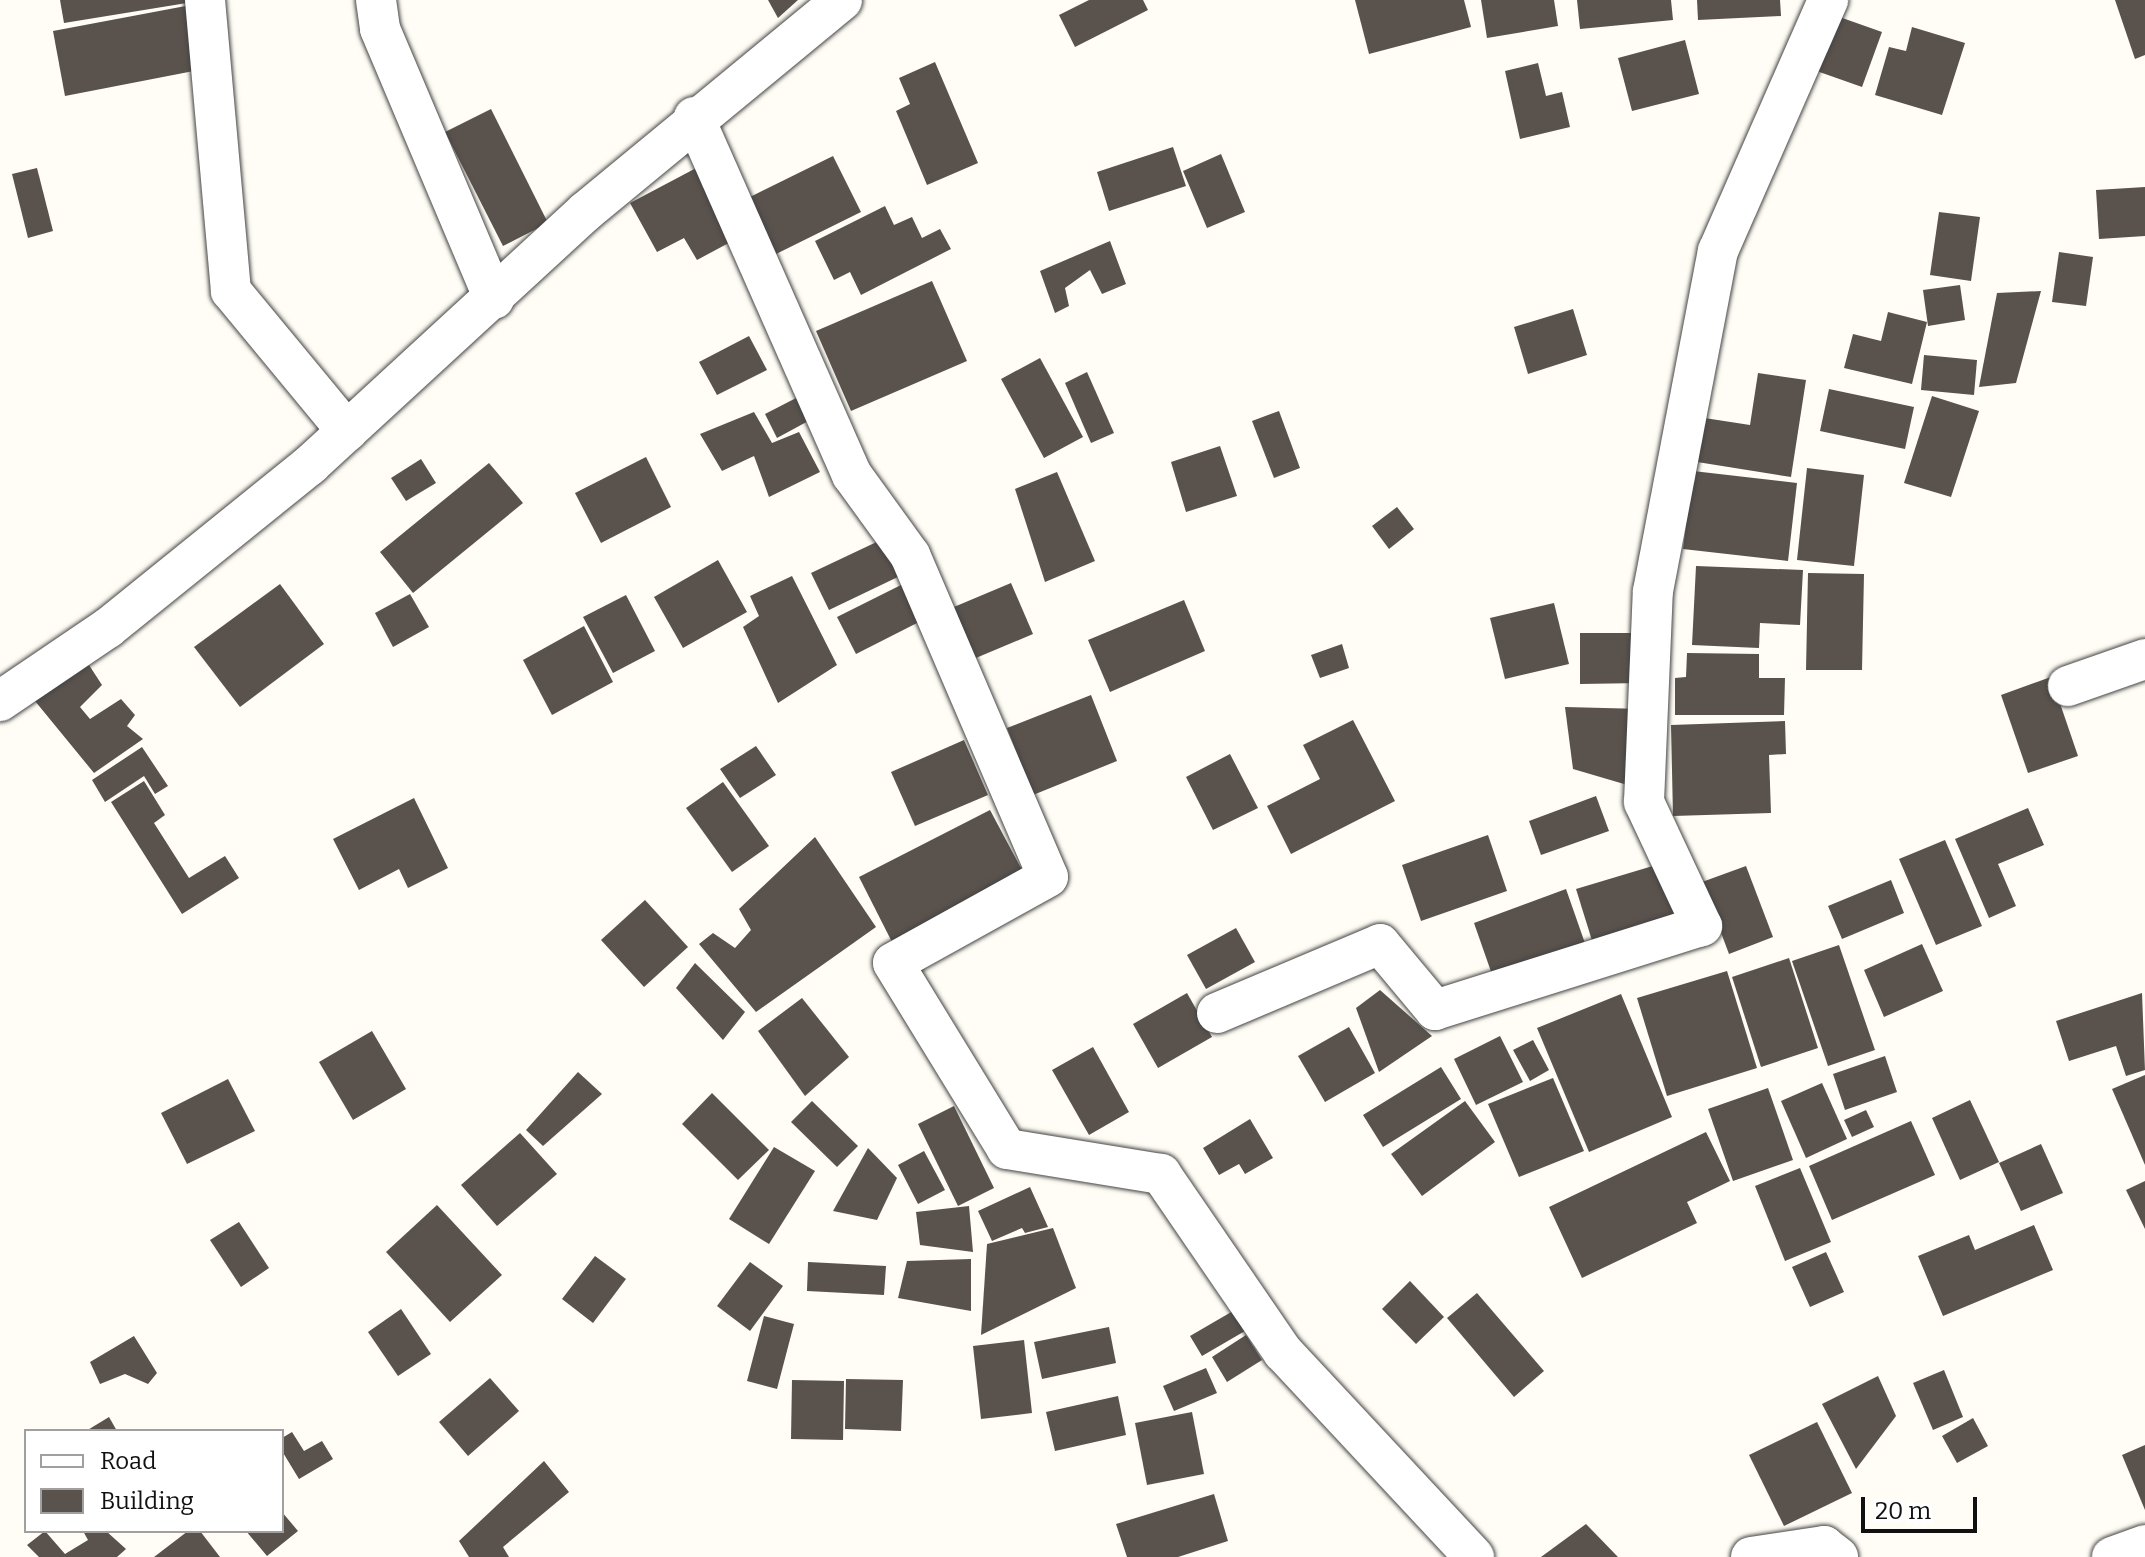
<!DOCTYPE html>
<html>
<head>
<meta charset="utf-8">
<style>
  body { margin:0 }
  #map { position:relative; width:2145px; height:1557px; overflow:hidden; background:#fffdf5; font-family:Bitter,serif }
  div>[style] { position:absolute }
  .building>* { inset:0; background:#5a524d }
  .roads { filter:drop-shadow(0 0 2px #444) drop-shadow(0 0 2px #444) }
  .minor>* { height:40px; margin:-20px; padding:0 20px; transform-origin:20px; border-radius:20px; background:#fff }
  span { translate:-50% -50%; white-space:nowrap; text-align:center; line-height:1.15; -webkit-text-stroke:8px #fff; paint-order:stroke }
  .legend { position:absolute; left:24px; top:1429px; width:260px; height:104px; box-sizing:border-box; background:#fff; border:2px solid #a0a0a0; margin:0; padding:10px 14px; list-style:none; font-size:24px; color:#111 }
  .legend li { display:flex; align-items:center; gap:16px; height:40px }
  .legend b { width:40px; border:2px solid #a0a0a0 }
  .scale { position:absolute; left:1861px; top:1497px; width:116px; height:36px; box-sizing:border-box; border:4px solid #111; border-top:0; padding-left:10px; font-size:24px; line-height:28px; white-space:nowrap; color:#111; -webkit-text-stroke:6px #fff; paint-order:stroke }
</style>
</head>
<body>
<div id="map">
  <div class="building">
    <i style="clip-path:polygon(60px 0,193px 0,193px 2px,64px 23px)"></i>
    <i style="clip-path:polygon(768px 0,798px 0,778px 18px)"></i>
    <i style="clip-path:polygon(1089px 0,1143px 0,1148px 10px,1075px 47px,1059px 15px)"></i>
    <i style="clip-path:polygon(1355px 0,1464px 0,1471px 27px,1369px 54px)"></i>
    <i style="clip-path:polygon(1481px 0,1554px 0,1558px 26px,1487px 38px)"></i>
    <i style="clip-path:polygon(1577px 0,1671px 0,1673px 20px,1580px 29px)"></i>
    <i style="clip-path:polygon(1697px 0,1780px 0,1781px 16px,1698px 20px)"></i>
    <i style="clip-path:polygon(2115px 0,2145px 0,2145px 55px,2135px 59px)"></i>
    <i style="clip-path:polygon(191px 5px,204px 69px,65px 96px,53px 31px)"></i>
    <i style="clip-path:polygon(1831px 14px,1882px 32px,1862px 87px,1811px 69px)"></i>
    <i style="clip-path:polygon(1912px 27px,1965px 43px,1942px 115px,1875px 95px,1889px 47px,1906px 51px)"></i>
    <i style="clip-path:polygon(1685px 40px,1699px 94px,1632px 111px,1618px 58px)"></i>
    <i style="clip-path:polygon(935px 62px,978px 163px,927px 185px,896px 111px,910px 104px,899px 78px)"></i>
    <i style="clip-path:polygon(1538px 63px,1546px 96px,1562px 92px,1570px 127px,1520px 139px,1505px 71px)"></i>
    <i style="clip-path:polygon(491px 109px,548px 223px,503px 246px,445px 132px)"></i>
    <i style="clip-path:polygon(1173px 147px,1186px 186px,1109px 211px,1097px 172px)"></i>
    <i style="clip-path:polygon(1221px 154px,1245px 212px,1207px 228px,1183px 171px)"></i>
    <i style="clip-path:polygon(833px 156px,861px 212px,772px 256px,744px 200px)"></i>
    <i style="clip-path:polygon(700px 166px,738px 238px,697px 260px,684px 238px,657px 252px,630px 203px)"></i>
    <i style="clip-path:polygon(37px 168px,53px 231px,28px 238px,12px 174px)"></i>
    <i style="clip-path:polygon(2145px 187px,2145px 236px,2099px 239px,2096px 190px)"></i>
    <i style="clip-path:polygon(885px 206px,894px 225px,912px 217px,922px 238px,940px 229px,951px 249px,861px 295px,850px 272px,834px 280px,815px 241px)"></i>
    <i style="clip-path:polygon(1939px 212px,1980px 217px,1971px 281px,1930px 275px)"></i>
    <i style="clip-path:polygon(1110px 241px,1126px 284px,1102px 294px,1090px 270px,1065px 288px,1069px 306px,1055px 313px,1040px 271px)"></i>
    <i style="clip-path:polygon(2059px 252px,2093px 257px,2086px 306px,2052px 302px)"></i>
    <i style="clip-path:polygon(932px 281px,967px 361px,851px 411px,816px 331px)"></i>
    <i style="clip-path:polygon(1960px 285px,1965px 320px,1928px 326px,1923px 290px)"></i>
    <i style="clip-path:polygon(2041px 291px,2016px 383px,1979px 387px,1997px 293px)"></i>
    <i style="clip-path:polygon(1573px 309px,1587px 355px,1528px 374px,1514px 327px)"></i>
    <i style="clip-path:polygon(1888px 312px,1927px 322px,1912px 384px,1844px 368px,1853px 334px,1881px 341px)"></i>
    <i style="clip-path:polygon(749px 336px,767px 370px,717px 395px,699px 362px)"></i>
    <i style="clip-path:polygon(1924px 355px,1977px 360px,1974px 395px,1921px 390px)"></i>
    <i style="clip-path:polygon(1040px 358px,1083px 437px,1044px 458px,1001px 379px)"></i>
    <i style="clip-path:polygon(1087px 372px,1114px 433px,1091px 443px,1065px 383px)"></i>
    <i style="clip-path:polygon(1758px 373px,1806px 380px,1791px 477px,1691px 461px,1698px 417px,1750px 425px)"></i>
    <i style="clip-path:polygon(1829px 389px,1914px 407px,1905px 449px,1820px 431px)"></i>
    <i style="clip-path:polygon(800px 396px,812px 419px,777px 438px,765px 414px)"></i>
    <i style="clip-path:polygon(1932px 396px,1979px 411px,1951px 497px,1904px 483px)"></i>
    <i style="clip-path:polygon(1279px 411px,1300px 468px,1274px 478px,1252px 421px)"></i>
    <i style="clip-path:polygon(754px 412px,772px 443px,799px 432px,820px 472px,769px 497px,754px 456px,722px 471px,700px 434px)"></i>
    <i style="clip-path:polygon(1220px 446px,1237px 496px,1186px 512px,1171px 462px)"></i>
    <i style="clip-path:polygon(646px 457px,671px 507px,601px 543px,575px 493px)"></i>
    <i style="clip-path:polygon(421px 459px,436px 483px,406px 501px,391px 478px)"></i>
    <i style="clip-path:polygon(489px 463px,523px 503px,413px 593px,380px 552px)"></i>
    <i style="clip-path:polygon(1807px 468px,1864px 475px,1854px 566px,1797px 560px)"></i>
    <i style="clip-path:polygon(1693px 471px,1797px 483px,1788px 561px,1683px 549px)"></i>
    <i style="clip-path:polygon(1057px 472px,1095px 561px,1045px 582px,1015px 489px)"></i>
    <i style="clip-path:polygon(1397px 507px,1414px 529px,1389px 549px,1372px 526px)"></i>
    <i style="clip-path:polygon(885px 538px,902px 575px,829px 610px,811px 573px)"></i>
    <i style="clip-path:polygon(718px 560px,747px 612px,683px 648px,654px 597px)"></i>
    <i style="clip-path:polygon(1696px 566px,1803px 570px,1800px 625px,1760px 623px,1759px 648px,1692px 645px)"></i>
    <i style="clip-path:polygon(1808px 573px,1864px 574px,1862px 670px,1806px 670px)"></i>
    <i style="clip-path:polygon(792px 576px,837px 665px,778px 703px,743px 627px,759px 616px,750px 596px)"></i>
    <i style="clip-path:polygon(1011px 583px,1033px 634px,964px 663px,942px 612px)"></i>
    <i style="clip-path:polygon(280px 584px,324px 644px,240px 707px,194px 647px)"></i>
    <i style="clip-path:polygon(903px 584px,921px 621px,856px 654px,837px 617px)"></i>
    <i style="clip-path:polygon(410px 594px,429px 627px,393px 647px,375px 613px)"></i>
    <i style="clip-path:polygon(626px 595px,655px 651px,613px 673px,583px 617px)"></i>
    <i style="clip-path:polygon(1184px 600px,1205px 651px,1110px 692px,1088px 640px)"></i>
    <i style="clip-path:polygon(1554px 603px,1569px 664px,1505px 679px,1490px 618px)"></i>
    <i style="clip-path:polygon(584px 626px,613px 682px,552px 715px,523px 660px)"></i>
    <i style="clip-path:polygon(1580px 633px,1641px 633px,1642px 683px,1580px 684px)"></i>
    <i style="clip-path:polygon(1342px 644px,1349px 668px,1320px 678px,1311px 655px)"></i>
    <i style="clip-path:polygon(1687px 653px,1759px 654px,1759px 678px,1785px 678px,1784px 715px,1675px 715px,1675px 678px,1686px 677px)"></i>
    <i style="clip-path:polygon(89px 665px,102px 685px,80px 707px,90px 719px,121px 699px,135px 715px,127px 726px,143px 739px,94px 773px,35px 701px)"></i>
    <i style="clip-path:polygon(2051px 677px,2078px 756px,2028px 773px,2001px 695px)"></i>
    <i style="clip-path:polygon(1091px 695px,1117px 761px,1033px 795px,1007px 728px)"></i>
    <i style="clip-path:polygon(1565px 707px,1643px 709px,1641px 789px,1573px 769px)"></i>
    <i style="clip-path:polygon(1353px 720px,1395px 801px,1291px 854px,1267px 806px,1320px 779px,1303px 745px)"></i>
    <i style="clip-path:polygon(1785px 721px,1786px 754px,1769px 755px,1771px 813px,1673px 816px,1671px 725px)"></i>
    <i style="clip-path:polygon(964px 740px,988px 795px,915px 826px,891px 772px)"></i>
    <i style="clip-path:polygon(756px 746px,776px 775px,740px 798px,720px 769px)"></i>
    <i style="clip-path:polygon(142px 747px,168px 786px,155px 794px,144px 776px,105px 802px,92px 780px)"></i>
    <i style="clip-path:polygon(1230px 754px,1258px 808px,1213px 830px,1186px 777px)"></i>
    <i style="clip-path:polygon(144px 781px,165px 815px,154px 823px,189px 878px,225px 856px,239px 878px,182px 914px,111px 802px)"></i>
    <i style="clip-path:polygon(723px 782px,769px 846px,732px 872px,686px 808px)"></i>
    <i style="clip-path:polygon(1596px 796px,1609px 831px,1541px 855px,1529px 821px)"></i>
    <i style="clip-path:polygon(414px 798px,448px 868px,408px 888px,399px 869px,359px 890px,333px 839px)"></i>
    <i style="clip-path:polygon(2028px 808px,2044px 845px,1998px 864px,2016px 906px,1989px 918px,1955px 839px)"></i>
    <i style="clip-path:polygon(990px 810px,1023px 872px,893px 944px,859px 877px)"></i>
    <i style="clip-path:polygon(1488px 835px,1507px 891px,1421px 921px,1402px 865px)"></i>
    <i style="clip-path:polygon(815px 837px,876px 927px,756px 1012px,699px 944px,713px 933px,735px 948px,751px 930px,739px 909px)"></i>
    <i style="clip-path:polygon(1945px 840px,1982px 926px,1936px 945px,1899px 859px)"></i>
    <i style="clip-path:polygon(1666px 862px,1684px 919px,1594px 947px,1576px 889px)"></i>
    <i style="clip-path:polygon(1746px 866px,1773px 937px,1729px 954px,1702px 882px)"></i>
    <i style="clip-path:polygon(1891px 880px,1904px 913px,1842px 939px,1828px 906px)"></i>
    <i style="clip-path:polygon(1566px 889px,1587px 949px,1495px 983px,1474px 923px)"></i>
    <i style="clip-path:polygon(645px 900px,688px 947px,644px 987px,601px 940px)"></i>
    <i style="clip-path:polygon(1236px 928px,1255px 962px,1206px 989px,1187px 955px)"></i>
    <i style="clip-path:polygon(1922px 944px,1943px 991px,1884px 1017px,1864px 970px)"></i>
    <i style="clip-path:polygon(1839px 945px,1875px 1050px,1828px 1066px,1792px 961px)"></i>
    <i style="clip-path:polygon(1789px 958px,1818px 1048px,1761px 1067px,1732px 977px)"></i>
    <i style="clip-path:polygon(695px 963px,745px 1012px,723px 1040px,676px 988px)"></i>
    <i style="clip-path:polygon(1727px 971px,1757px 1068px,1667px 1096px,1637px 998px)"></i>
    <i style="clip-path:polygon(1380px 990px,1432px 1036px,1379px 1072px,1356px 1008px)"></i>
    <i style="clip-path:polygon(1187px 993px,1212px 1037px,1158px 1068px,1133px 1024px)"></i>
    <i style="clip-path:polygon(2142px 993px,2145px 1070px,2126px 1076px,2116px 1046px,2069px 1061px,2056px 1021px)"></i>
    <i style="clip-path:polygon(1621px 994px,1672px 1117px,1589px 1152px,1537px 1028px)"></i>
    <i style="clip-path:polygon(802px 998px,849px 1057px,805px 1096px,758px 1031px)"></i>
    <i style="clip-path:polygon(1349px 1027px,1375px 1073px,1325px 1102px,1298px 1056px)"></i>
    <i style="clip-path:polygon(372px 1031px,406px 1089px,353px 1120px,319px 1062px)"></i>
    <i style="clip-path:polygon(1500px 1036px,1523px 1082px,1476px 1105px,1454px 1059px)"></i>
    <i style="clip-path:polygon(1533px 1040px,1549px 1070px,1530px 1081px,1513px 1050px)"></i>
    <i style="clip-path:polygon(1093px 1047px,1129px 1112px,1089px 1135px,1052px 1070px)"></i>
    <i style="clip-path:polygon(1885px 1056px,1897px 1092px,1845px 1110px,1833px 1074px)"></i>
    <i style="clip-path:polygon(1441px 1067px,1461px 1099px,1383px 1147px,1363px 1115px)"></i>
    <i style="clip-path:polygon(578px 1072px,602px 1094px,543px 1146px,526px 1130px)"></i>
    <i style="clip-path:polygon(2145px 1075px,2145px 1165px,2112px 1089px)"></i>
    <i style="clip-path:polygon(1553px 1078px,1584px 1151px,1519px 1177px,1488px 1104px)"></i>
    <i style="clip-path:polygon(228px 1079px,255px 1131px,187px 1164px,161px 1113px)"></i>
    <i style="clip-path:polygon(1822px 1083px,1847px 1139px,1806px 1158px,1781px 1101px)"></i>
    <i style="clip-path:polygon(1768px 1088px,1793px 1160px,1733px 1181px,1708px 1109px)"></i>
    <i style="clip-path:polygon(712px 1093px,769px 1150px,738px 1180px,682px 1124px)"></i>
    <i style="clip-path:polygon(1970px 1100px,1999px 1162px,1960px 1180px,1932px 1118px)"></i>
    <i style="clip-path:polygon(812px 1101px,858px 1146px,837px 1167px,791px 1122px)"></i>
    <i style="clip-path:polygon(1465px 1101px,1495px 1142px,1422px 1196px,1391px 1154px)"></i>
    <i style="clip-path:polygon(954px 1106px,994px 1188px,958px 1206px,918px 1124px)"></i>
    <i style="clip-path:polygon(1866px 1110px,1874px 1127px,1852px 1137px,1844px 1120px)"></i>
    <i style="clip-path:polygon(1250px 1119px,1273px 1158px,1245px 1174px,1239px 1164px,1219px 1175px,1203px 1148px)"></i>
    <i style="clip-path:polygon(1911px 1121px,1935px 1175px,1832px 1220px,1809px 1166px)"></i>
    <i style="clip-path:polygon(1706px 1132px,1730px 1181px,1687px 1202px,1697px 1223px,1582px 1278px,1549px 1207px)"></i>
    <i style="clip-path:polygon(520px 1133px,557px 1174px,497px 1226px,461px 1185px)"></i>
    <i style="clip-path:polygon(2041px 1144px,2063px 1193px,2021px 1211px,1999px 1163px)"></i>
    <i style="clip-path:polygon(774px 1147px,815px 1171px,769px 1244px,729px 1219px)"></i>
    <i style="clip-path:polygon(868px 1148px,897px 1178px,877px 1220px,833px 1211px)"></i>
    <i style="clip-path:polygon(924px 1151px,945px 1190px,918px 1204px,898px 1165px)"></i>
    <i style="clip-path:polygon(1800px 1168px,1831px 1242px,1785px 1261px,1755px 1186px)"></i>
    <i style="clip-path:polygon(2145px 1181px,2145px 1229px,2126px 1190px)"></i>
    <i style="clip-path:polygon(1030px 1187px,1048px 1227px,1025px 1233px,1022px 1228px,992px 1241px,978px 1211px)"></i>
    <i style="clip-path:polygon(437px 1205px,502px 1275px,450px 1322px,386px 1252px)"></i>
    <i style="clip-path:polygon(969px 1206px,973px 1252px,920px 1245px,916px 1212px)"></i>
    <i style="clip-path:polygon(239px 1222px,269px 1268px,241px 1287px,210px 1240px)"></i>
    <i style="clip-path:polygon(2034px 1225px,2053px 1270px,1943px 1316px,1918px 1256px,1969px 1235px,1975px 1250px)"></i>
    <i style="clip-path:polygon(1053px 1228px,1076px 1288px,981px 1335px,987px 1244px)"></i>
    <i style="clip-path:polygon(1826px 1252px,1844px 1292px,1810px 1307px,1792px 1267px)"></i>
    <i style="clip-path:polygon(595px 1256px,626px 1279px,593px 1323px,562px 1299px)"></i>
    <i style="clip-path:polygon(971px 1259px,971px 1311px,898px 1298px,907px 1261px)"></i>
    <i style="clip-path:polygon(750px 1262px,783px 1286px,750px 1331px,717px 1306px)"></i>
    <i style="clip-path:polygon(808px 1262px,886px 1266px,884px 1295px,807px 1291px)"></i>
    <i style="clip-path:polygon(1410px 1281px,1444px 1317px,1416px 1344px,1382px 1309px)"></i>
    <i style="clip-path:polygon(1477px 1293px,1544px 1371px,1514px 1397px,1447px 1318px)"></i>
    <i style="clip-path:polygon(401px 1309px,431px 1354px,398px 1376px,368px 1332px)"></i>
    <i style="clip-path:polygon(1233px 1311px,1245px 1331px,1202px 1356px,1190px 1336px)"></i>
    <i style="clip-path:polygon(764px 1316px,794px 1324px,777px 1389px,747px 1381px)"></i>
    <i style="clip-path:polygon(1109px 1327px,1116px 1363px,1042px 1379px,1034px 1342px)"></i>
    <i style="clip-path:polygon(1246px 1335px,1262px 1360px,1227px 1382px,1212px 1357px)"></i>
    <i style="clip-path:polygon(134px 1336px,157px 1373px,148px 1384px,125px 1374px,100px 1384px,90px 1362px)"></i>
    <i style="clip-path:polygon(1024px 1340px,1032px 1413px,981px 1419px,973px 1346px)"></i>
    <i style="clip-path:polygon(1206px 1368px,1217px 1393px,1174px 1411px,1163px 1386px)"></i>
    <i style="clip-path:polygon(1944px 1370px,1963px 1417px,1933px 1430px,1913px 1383px)"></i>
    <i style="clip-path:polygon(1878px 1376px,1896px 1416px,1856px 1469px,1822px 1404px)"></i>
    <i style="clip-path:polygon(490px 1378px,519px 1411px,468px 1456px,439px 1422px)"></i>
    <i style="clip-path:polygon(846px 1379px,903px 1380px,901px 1431px,845px 1429px)"></i>
    <i style="clip-path:polygon(792px 1380px,844px 1381px,843px 1440px,791px 1439px)"></i>
    <i style="clip-path:polygon(1118px 1396px,1126px 1435px,1055px 1451px,1046px 1412px)"></i>
    <i style="clip-path:polygon(1192px 1412px,1204px 1474px,1147px 1485px,1135px 1423px)"></i>
    <i style="clip-path:polygon(109px 1417px,117px 1431px,86px 1431px)"></i>
    <i style="clip-path:polygon(1973px 1418px,1988px 1446px,1957px 1463px,1942px 1436px)"></i>
    <i style="clip-path:polygon(1817px 1422px,1852px 1493px,1784px 1526px,1749px 1455px)"></i>
    <i style="clip-path:polygon(292px 1432px,304px 1451px,322px 1441px,333px 1459px,299px 1479px,282px 1451px,282px 1438px)"></i>
    <i style="clip-path:polygon(2145px 1445px,2145px 1510px,2122px 1455px)"></i>
    <i style="clip-path:polygon(544px 1461px,569px 1492px,503px 1547px,509px 1557px,469px 1557px,459px 1541px)"></i>
    <i style="clip-path:polygon(1214px 1494px,1228px 1541px,1178px 1557px,1127px 1557px,1116px 1524px)"></i>
    <i style="clip-path:polygon(282px 1512px,298px 1531px,267px 1556px,246px 1531px,282px 1531px)"></i>
    <i style="clip-path:polygon(1586px 1524px,1618px 1557px,1541px 1557px)"></i>
    <i style="clip-path:polygon(45px 1531px,65px 1554px,88px 1540px,83px 1531px,106px 1531px,126px 1549px,117px 1557px,39px 1557px,27px 1545px)"></i>
    <i style="clip-path:polygon(188px 1531px,200px 1531px,220px 1557px,154px 1557px)"></i>
  </div>
  <div class="roads">
    <div class="minor">
      <i style="left:205px;top:0;width:292px;rotate:84.9deg"></i>
      <i style="left:231px;top:291px;width:182px;rotate:50.4deg"></i>
      <i style="left:376px;top:0;width:29px;rotate:82deg"></i>
      <i style="left:380px;top:29px;width:293px;rotate:67.1deg"></i>
      <i style="left:694px;top:117px;width:391px;rotate:66.2deg"></i>
      <i style="left:852px;top:475px;width:99px;rotate:54.1deg"></i>
      <i style="left:910px;top:555px;width:350px;rotate:66.8deg"></i>
      <i style="left:1048px;top:877px;width:177px;rotate:151deg"></i>
      <i style="left:893px;top:963px;width:218px;rotate:58.5deg"></i>
      <i style="left:1007px;top:1149px;width:156px;rotate:9.2deg"></i>
      <i style="left:1161px;top:1174px;width:216px;rotate:55.6deg"></i>
      <i style="left:1283px;top:1352px;width:280px;rotate:47deg"></i>
      <i style="left:2068px;top:686px;width:82px;rotate:-19.3deg"></i>
      <i style="left:0;top:701px;width:130px;rotate:-34.1deg"></i>
      <i style="left:108px;top:628px;width:260px;rotate:-38.9deg"></i>
      <i style="left:310px;top:465px;width:374px;rotate:-42.6deg"></i>
      <i style="left:585px;top:212px;width:333px;rotate:-39.5deg"></i>
      <i style="left:1217px;top:1013px;width:177px;rotate:-22.9deg"></i>
      <i style="left:1380px;top:944px;width:86px;rotate:50.2deg"></i>
      <i style="left:1435px;top:1010px;width:280px;rotate:-17.5deg"></i>
      <i style="left:1702px;top:926px;width:137px;rotate:-115.1deg"></i>
      <i style="left:1644px;top:802px;width:211px;rotate:-87.6deg"></i>
      <i style="left:1653px;top:591px;width:346px;rotate:-79.2deg"></i>
      <i style="left:1718px;top:251px;width:274px;rotate:-66.3deg"></i>
      <i style="left:1751px;top:1557px;width:74px;rotate:-8.6deg"></i>
      <i style="left:1824px;top:1546px;width:18px;rotate:38deg"></i>
      <i style="left:2112px;top:1557px;width:35px;rotate:-20deg"></i>
    </div>
  </div>
  <ul class="legend">
  <li><b style="height:10px;background:#fff"></b>Road</li>
  <li><b style="height:22px;background:#5a524d"></b>Building</li>
  </ul>
  <div class="scale">20 m</div>
</div>
</body>
</html>
